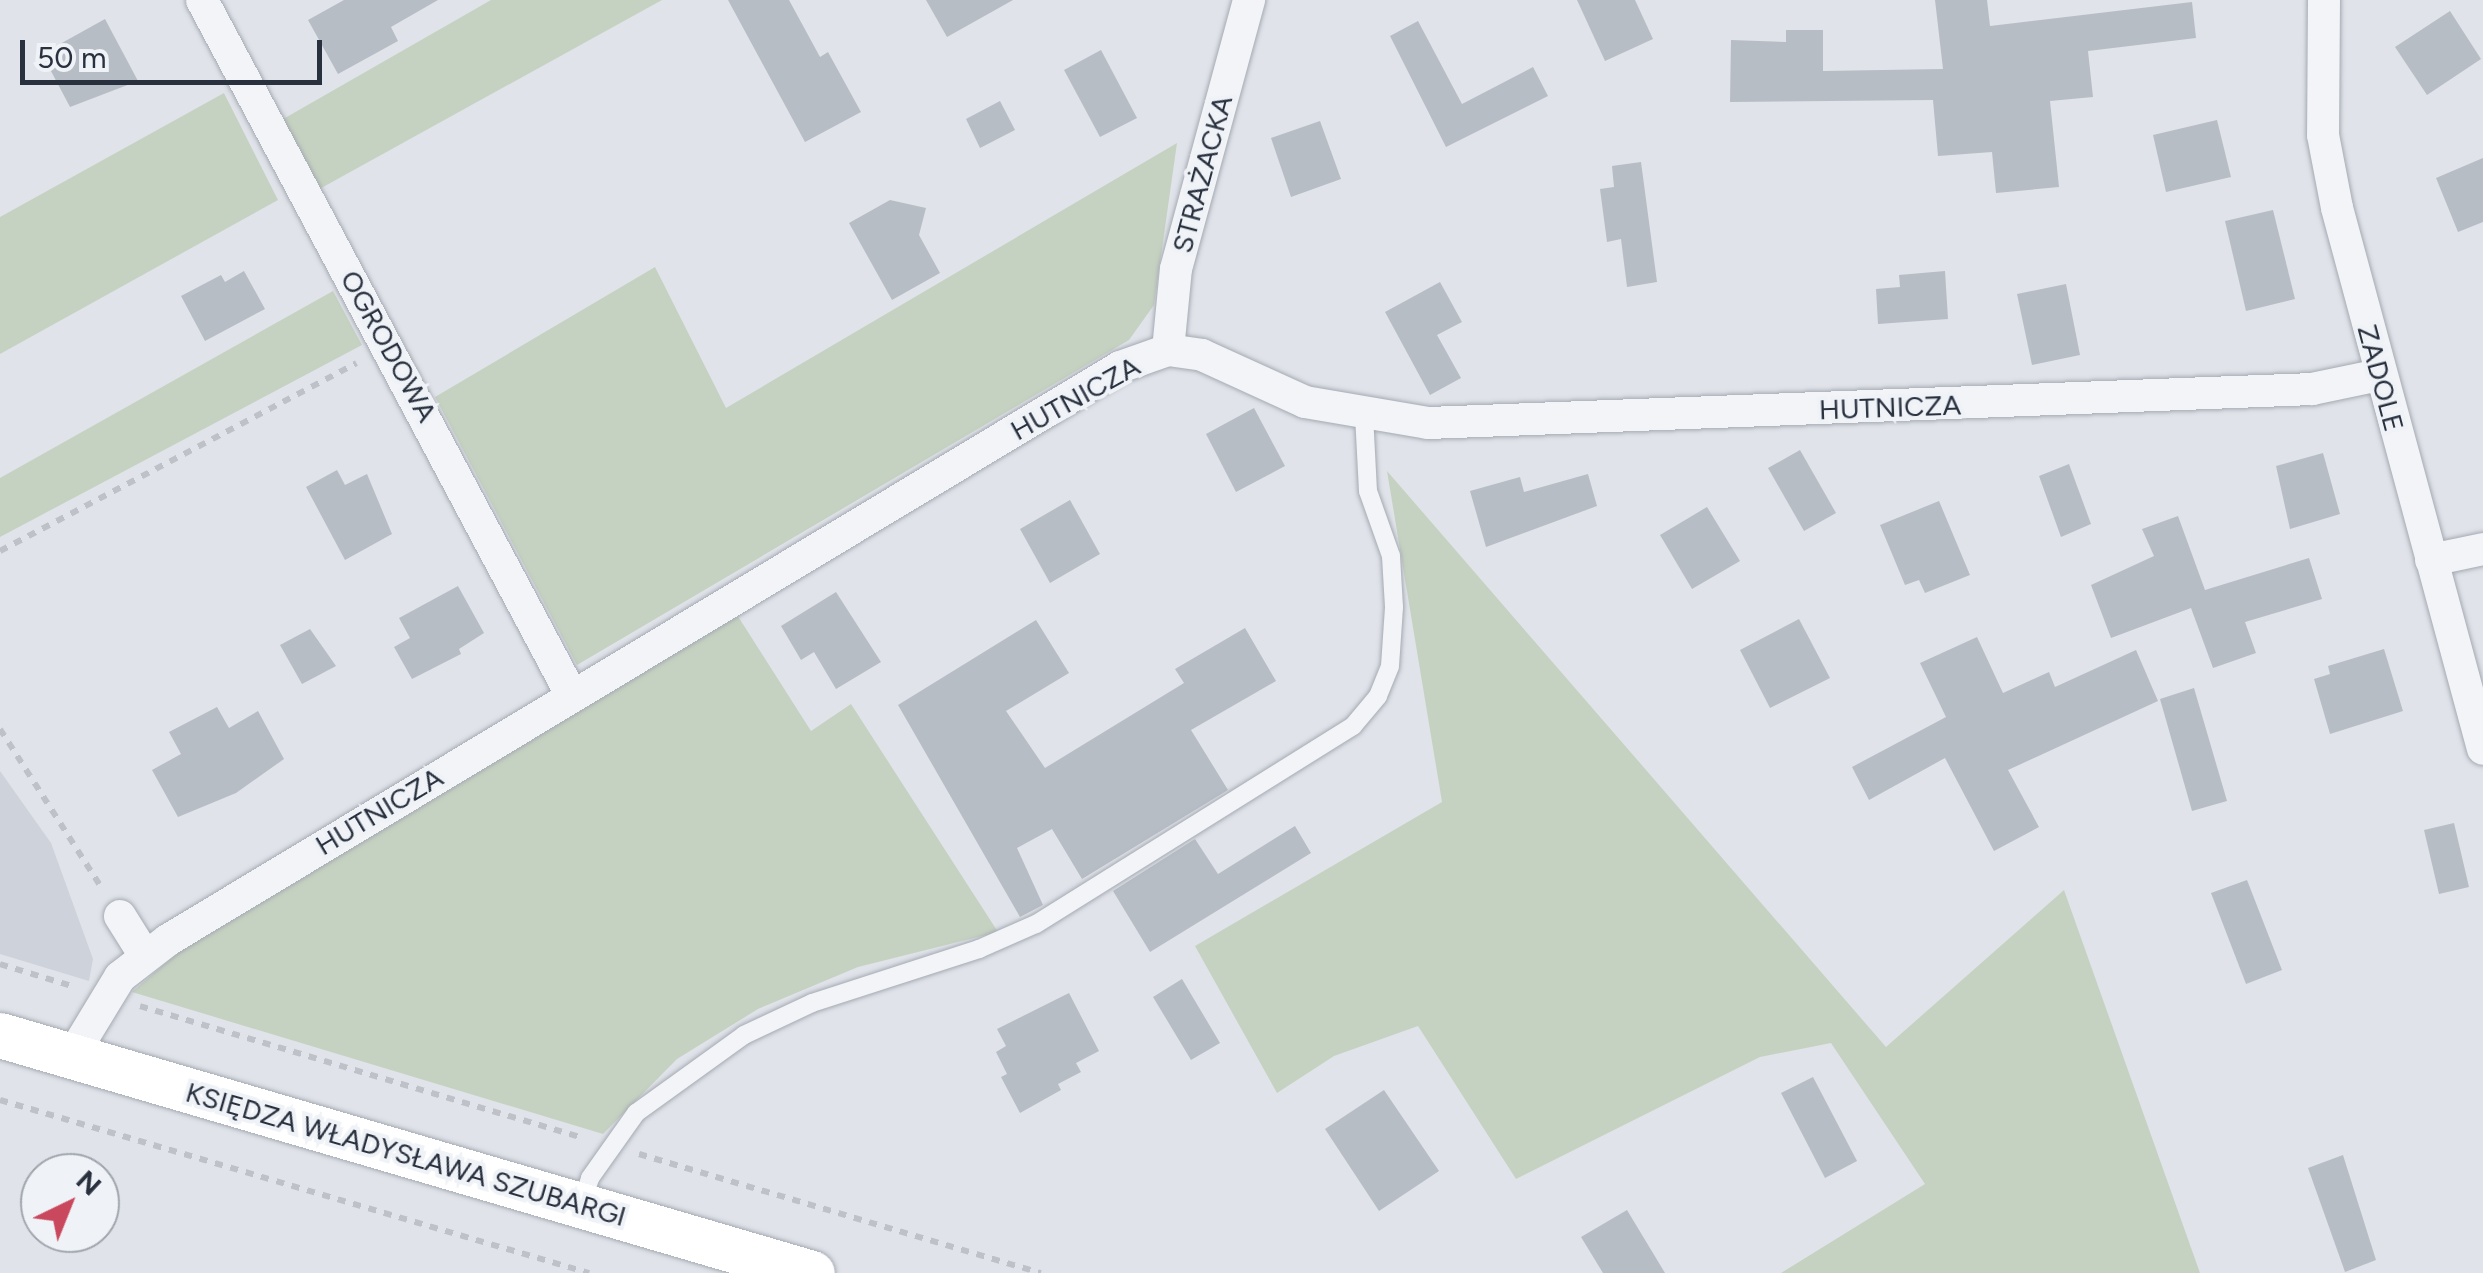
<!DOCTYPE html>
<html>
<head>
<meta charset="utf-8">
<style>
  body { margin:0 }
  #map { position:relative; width:2483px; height:1273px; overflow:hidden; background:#e0e3e9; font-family:Figtree,sans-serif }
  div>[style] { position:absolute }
  .built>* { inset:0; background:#ced2da }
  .green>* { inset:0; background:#c6d2c1 }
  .building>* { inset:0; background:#b7bdc5 }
  .path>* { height:6px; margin-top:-3px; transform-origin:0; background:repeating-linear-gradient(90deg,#bec1c7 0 8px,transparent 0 16px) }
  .roads { filter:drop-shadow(0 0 2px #a5aab3) drop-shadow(0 0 2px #a5aab3) }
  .lane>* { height:18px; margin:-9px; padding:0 9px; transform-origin:9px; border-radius:9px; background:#f2f4f7 }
  .street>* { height:32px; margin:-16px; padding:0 16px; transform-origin:16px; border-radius:16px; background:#f2f4f7 }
  .secondary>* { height:45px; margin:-22.5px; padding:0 22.5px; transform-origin:22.5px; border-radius:22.5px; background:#fff }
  span { translate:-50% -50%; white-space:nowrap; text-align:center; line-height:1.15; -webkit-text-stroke:8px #eff2f6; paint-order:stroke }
  .street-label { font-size:28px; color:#29313f }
  .north { position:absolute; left:20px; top:1153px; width:100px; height:100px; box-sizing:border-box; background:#eff2f6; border:2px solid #a0a5ad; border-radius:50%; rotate:43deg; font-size:28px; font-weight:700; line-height:40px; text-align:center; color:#29313f }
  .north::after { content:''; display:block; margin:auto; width:35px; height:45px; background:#ca485d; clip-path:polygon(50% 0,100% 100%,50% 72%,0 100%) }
  .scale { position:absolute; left:20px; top:40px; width:302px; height:45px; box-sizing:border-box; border:5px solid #29313f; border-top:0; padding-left:12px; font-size:30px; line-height:35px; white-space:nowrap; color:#29313f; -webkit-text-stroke:8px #eff2f6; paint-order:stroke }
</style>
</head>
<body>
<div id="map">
  <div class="built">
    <i style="clip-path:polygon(0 771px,51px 843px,93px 959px,89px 981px,0 954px)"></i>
  </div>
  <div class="green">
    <i style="clip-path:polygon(491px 0,662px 0,314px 192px,278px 122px)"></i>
    <i style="clip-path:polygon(224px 93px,278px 200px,0 354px,0 217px)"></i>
    <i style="clip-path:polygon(1177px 143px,1154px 305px,1129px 340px,577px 665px,435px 397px,655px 267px,726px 408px)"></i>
    <i style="clip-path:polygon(333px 291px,362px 345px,0 537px,0 478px)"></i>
    <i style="clip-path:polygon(1387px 471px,1886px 1047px,2064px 890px,2200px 1273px,1781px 1273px,1925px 1184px,1831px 1043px,1760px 1057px,1516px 1179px,1418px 1026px,1334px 1056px,1277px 1093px,1195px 946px,1442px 802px)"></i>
    <i style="clip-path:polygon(734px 610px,811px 731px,851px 704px,998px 932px,858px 967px,758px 1009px,677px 1059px,603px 1134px,132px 992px,182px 949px)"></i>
  </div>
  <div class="building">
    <i style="clip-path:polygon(344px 0,438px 0,391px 27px,398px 41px,338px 74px,308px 20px)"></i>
    <i style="clip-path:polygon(728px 0,789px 0,820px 57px,828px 52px,861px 112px,805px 142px)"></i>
    <i style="clip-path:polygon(926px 0,1013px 0,947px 37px)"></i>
    <i style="clip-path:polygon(1577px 0,1635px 0,1653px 39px,1605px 61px)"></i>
    <i style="clip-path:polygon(1935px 0,1987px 0,1990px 26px,2192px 2px,2196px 38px,2088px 51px,2093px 97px,2050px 101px,2059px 187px,1996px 193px,1992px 152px,1938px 156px,1933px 100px,1730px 102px,1731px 40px,1786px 42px,1786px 30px,1823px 30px,1823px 71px,1943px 69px)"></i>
    <i style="clip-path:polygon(2450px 11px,2481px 59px,2427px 95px,2395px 47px)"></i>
    <i style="clip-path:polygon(105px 19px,138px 81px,70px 107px,42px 54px)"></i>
    <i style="clip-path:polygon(1418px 21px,1462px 104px,1533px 67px,1548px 96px,1446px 147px,1390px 36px)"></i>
    <i style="clip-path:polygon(1101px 50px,1137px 118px,1100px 137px,1064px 70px)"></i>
    <i style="clip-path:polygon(1000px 101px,1015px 130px,980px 148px,966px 119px)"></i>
    <i style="clip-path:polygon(2217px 120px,2231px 177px,2166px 192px,2153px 135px)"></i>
    <i style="clip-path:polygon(1320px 121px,1341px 179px,1291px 197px,1271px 138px)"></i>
    <i style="clip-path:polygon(2483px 158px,2483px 222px,2458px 232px,2436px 178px)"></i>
    <i style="clip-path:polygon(1641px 162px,1657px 282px,1627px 287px,1621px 239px,1607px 242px,1600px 189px,1614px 187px,1612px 166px)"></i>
    <i style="clip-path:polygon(890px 200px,926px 208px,919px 235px,940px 273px,892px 300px,849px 223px)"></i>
    <i style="clip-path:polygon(2273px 210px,2295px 299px,2246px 311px,2225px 221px)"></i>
    <i style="clip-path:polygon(244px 271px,265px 309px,205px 341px,181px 296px,221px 275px,225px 282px)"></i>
    <i style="clip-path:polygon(1945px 271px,1948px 319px,1878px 324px,1876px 289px,1900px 287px,1899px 275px)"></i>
    <i style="clip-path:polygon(1440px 282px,1462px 322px,1437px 335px,1461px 378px,1430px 395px,1385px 312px)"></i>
    <i style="clip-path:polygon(2066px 284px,2080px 355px,2032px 365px,2017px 294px)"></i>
    <i style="clip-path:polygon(1254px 408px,1285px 466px,1236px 492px,1206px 434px)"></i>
    <i style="clip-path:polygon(1800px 450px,1836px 513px,1804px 531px,1768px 468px)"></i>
    <i style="clip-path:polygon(2323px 453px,2340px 514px,2290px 529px,2276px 466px)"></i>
    <i style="clip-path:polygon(2069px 464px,2091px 524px,2061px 537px,2039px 476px)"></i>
    <i style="clip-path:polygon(337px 470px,345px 485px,367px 474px,392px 534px,345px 560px,306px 487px)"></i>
    <i style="clip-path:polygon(1588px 474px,1597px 506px,1486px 547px,1470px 491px,1520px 477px,1524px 492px)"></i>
    <i style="clip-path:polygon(1070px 500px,1100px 554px,1050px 583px,1020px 529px)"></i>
    <i style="clip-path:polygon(1939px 501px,1970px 575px,1925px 593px,1919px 580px,1905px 585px,1880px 525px)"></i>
    <i style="clip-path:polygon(1707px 507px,1740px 561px,1692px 589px,1660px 535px)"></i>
    <i style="clip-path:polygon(2178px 516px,2205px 590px,2309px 558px,2322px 599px,2245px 622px,2256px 653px,2213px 668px,2191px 608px,2111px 638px,2091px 585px,2154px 556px,2142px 529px)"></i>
    <i style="clip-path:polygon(458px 586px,484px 633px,459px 649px,461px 654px,412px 679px,394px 647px,410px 638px,399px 618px)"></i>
    <i style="clip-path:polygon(836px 592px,881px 662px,836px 689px,814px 652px,801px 660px,781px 626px)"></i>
    <i style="clip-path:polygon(1799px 619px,1830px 678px,1770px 708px,1740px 650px)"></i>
    <i style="clip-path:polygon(1036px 620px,1069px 673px,1006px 711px,1045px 768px,1184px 683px,1175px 669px,1245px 628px,1276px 681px,1191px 730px,1228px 790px,1082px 879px,1052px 829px,1017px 848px,1043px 905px,1020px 917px,898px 705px)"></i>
    <i style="clip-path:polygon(310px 629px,336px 666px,302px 684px,280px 645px)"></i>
    <i style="clip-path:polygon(1977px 637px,2003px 693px,2049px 672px,2055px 687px,2136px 650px,2158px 701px,2008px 770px,2039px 827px,1994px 851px,1945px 758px,1869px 800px,1852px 767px,1946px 717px,1920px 663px)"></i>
    <i style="clip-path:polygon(2384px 649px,2403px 711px,2330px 734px,2314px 679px,2330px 674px,2328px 666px)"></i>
    <i style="clip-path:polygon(2194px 688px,2227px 801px,2192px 811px,2160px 699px)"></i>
    <i style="clip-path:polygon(217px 707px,229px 728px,258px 711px,284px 759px,236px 793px,178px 817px,152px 770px,181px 754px,169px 732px)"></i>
    <i style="clip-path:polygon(2454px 823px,2469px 887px,2439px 894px,2424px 830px)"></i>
    <i style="clip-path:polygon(1295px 826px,1311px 853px,1150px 952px,1113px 891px,1195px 839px,1218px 874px)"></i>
    <i style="clip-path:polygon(2247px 880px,2282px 970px,2246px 984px,2211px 893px)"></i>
    <i style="clip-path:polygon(1182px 979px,1220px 1043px,1191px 1060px,1153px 997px)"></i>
    <i style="clip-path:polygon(1069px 993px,1099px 1051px,1076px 1063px,1081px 1072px,1058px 1084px,1061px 1090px,1020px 1113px,1001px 1077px,1007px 1074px,996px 1052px,1006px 1046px,997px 1029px)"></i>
    <i style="clip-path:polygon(1813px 1077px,1857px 1161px,1825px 1178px,1781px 1093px)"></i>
    <i style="clip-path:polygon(1384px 1090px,1439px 1171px,1379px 1211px,1325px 1129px)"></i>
    <i style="clip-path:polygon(2343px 1155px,2376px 1260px,2345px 1272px,2308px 1168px)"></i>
    <i style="clip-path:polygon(1627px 1210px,1665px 1273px,1603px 1273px,1581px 1237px)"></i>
  </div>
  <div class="path">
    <i style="left:0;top:551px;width:403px;rotate:-27.8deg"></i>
    <i style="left:0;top:729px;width:191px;rotate:57.4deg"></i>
    <i style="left:0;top:964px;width:78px;rotate:17deg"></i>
    <i style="left:140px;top:1006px;width:462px;rotate:16.6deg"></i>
    <i style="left:0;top:1100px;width:614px;rotate:16.37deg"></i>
    <i style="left:639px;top:1154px;width:419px;rotate:16.5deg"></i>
  </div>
  <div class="roads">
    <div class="lane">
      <i style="left:581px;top:1206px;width:29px;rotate:-72deg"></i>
      <i style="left:590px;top:1178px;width:80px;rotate:-54.7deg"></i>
      <i style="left:636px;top:1113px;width:133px;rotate:-35.8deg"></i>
      <i style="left:744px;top:1035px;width:75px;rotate:-25.2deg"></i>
      <i style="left:812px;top:1003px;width:176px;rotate:-17.9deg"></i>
      <i style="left:979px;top:949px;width:62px;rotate:-23.7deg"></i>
      <i style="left:1036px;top:924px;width:374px;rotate:-32deg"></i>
      <i style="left:1353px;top:726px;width:39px;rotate:-50deg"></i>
      <i style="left:1378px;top:696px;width:32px;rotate:-68deg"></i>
      <i style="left:1390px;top:666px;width:59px;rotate:-86.1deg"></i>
      <i style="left:1394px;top:607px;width:51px;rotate:-93.4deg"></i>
      <i style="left:1391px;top:556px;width:69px;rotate:-109.5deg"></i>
      <i style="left:1368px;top:491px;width:76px;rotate:-93deg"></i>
    </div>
    <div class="street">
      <i style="left:202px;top:0;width:786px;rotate:62deg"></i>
      <i style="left:2324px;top:0;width:135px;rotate:90.4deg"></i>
      <i style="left:2323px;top:135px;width:74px;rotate:79.1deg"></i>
      <i style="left:2337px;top:208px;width:560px;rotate:74.9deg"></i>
      <i style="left:1168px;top:350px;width:81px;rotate:-84.4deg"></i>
      <i style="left:1176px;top:269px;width:279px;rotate:-74.8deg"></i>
      <i style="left:2431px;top:560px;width:53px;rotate:-11.9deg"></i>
      <i style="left:120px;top:916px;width:47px;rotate:58deg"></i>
      <i style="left:72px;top:1056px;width:92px;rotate:-58.7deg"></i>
      <i style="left:120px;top:977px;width:61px;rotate:-37.6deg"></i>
      <i style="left:168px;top:940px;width:1111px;rotate:-31.04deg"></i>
      <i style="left:1120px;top:367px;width:51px;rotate:-19.5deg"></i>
      <i style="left:1168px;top:350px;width:34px;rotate:8deg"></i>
      <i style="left:1202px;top:355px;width:113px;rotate:24.5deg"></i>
      <i style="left:1305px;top:402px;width:125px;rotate:9.7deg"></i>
      <i style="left:1428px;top:423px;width:885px;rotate:-2.2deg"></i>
      <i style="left:2312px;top:389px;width:68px;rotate:-11.8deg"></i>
    </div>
    <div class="secondary">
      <i style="left:0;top:1035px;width:846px;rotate:16.34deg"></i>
    </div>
  </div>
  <div class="street-label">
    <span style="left:1202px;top:174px;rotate:-75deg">STRAŻACKA</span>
    <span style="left:389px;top:346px;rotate:61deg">OGRODOWA</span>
    <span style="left:2381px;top:378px;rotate:75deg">ZADOLE</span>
    <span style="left:1075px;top:398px;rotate:-29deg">HUTNICZA</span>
    <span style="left:1890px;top:407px;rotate:-2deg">HUTNICZA</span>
    <span style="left:379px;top:811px;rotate:-31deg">HUTNICZA</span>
    <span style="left:406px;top:1154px;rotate:16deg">KSIĘDZA WŁADYSŁAWA SZUBARGI</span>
  </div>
  <div class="north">N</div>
  <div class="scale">50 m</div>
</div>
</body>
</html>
